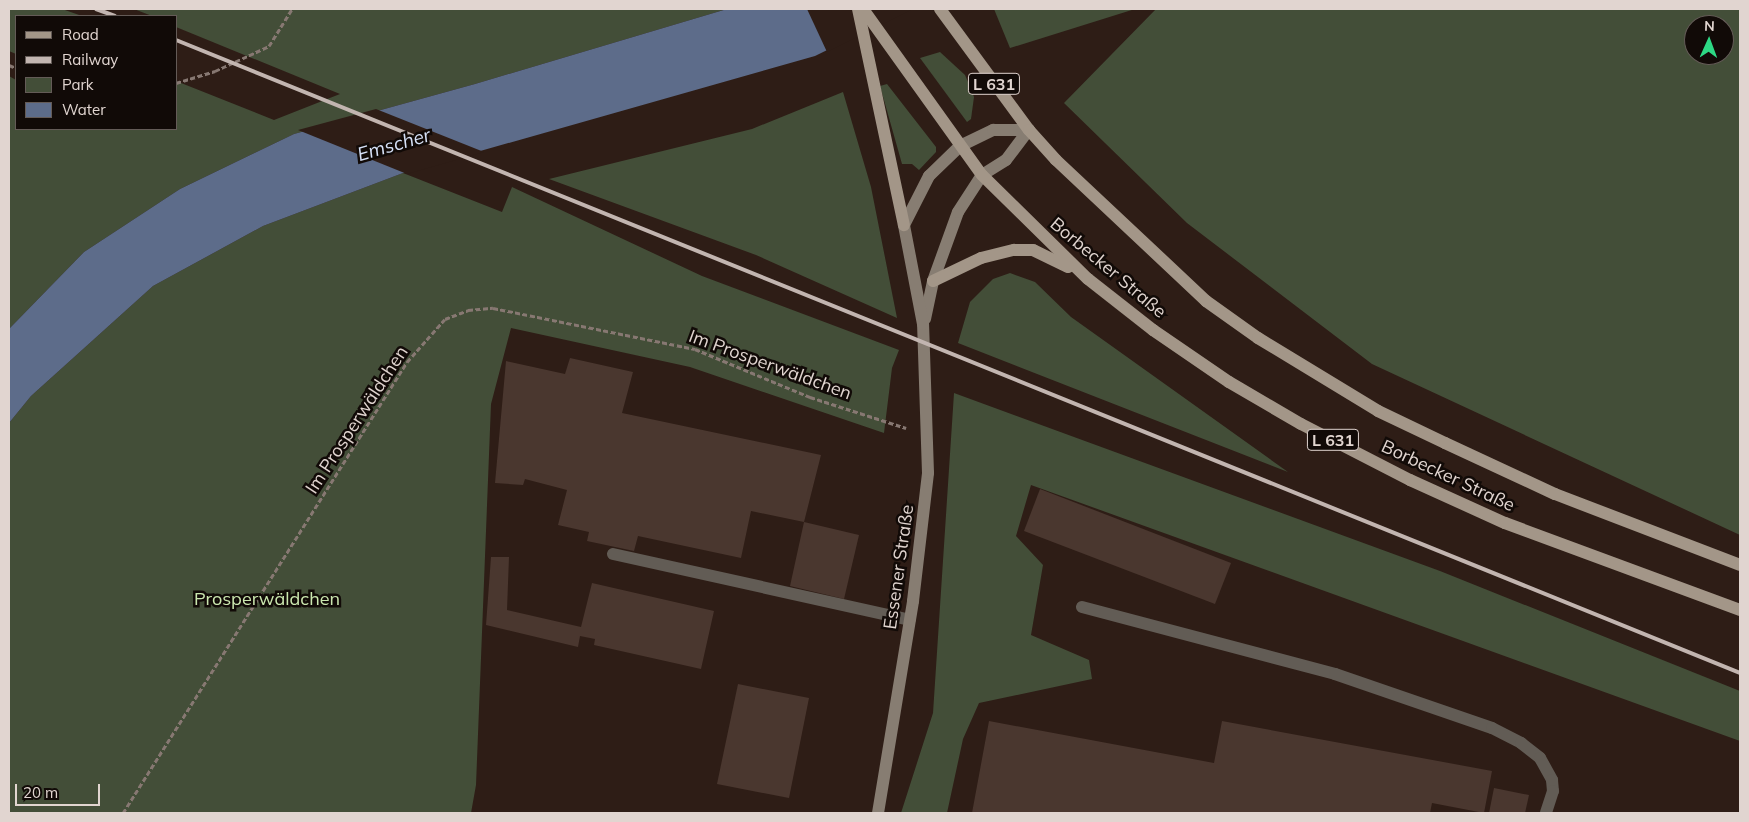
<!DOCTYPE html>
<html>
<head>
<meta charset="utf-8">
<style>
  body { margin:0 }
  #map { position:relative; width:1749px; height:822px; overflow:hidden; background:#2e1d16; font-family:Mulish,sans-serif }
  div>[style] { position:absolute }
  .green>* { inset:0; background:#434e38 }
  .water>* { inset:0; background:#5d6c8a }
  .pier>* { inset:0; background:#2e1d16 }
  .building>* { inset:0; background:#4a372f }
  .path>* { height:3px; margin-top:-1.5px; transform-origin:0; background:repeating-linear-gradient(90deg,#877872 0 5px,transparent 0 7.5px) }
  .service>* { height:12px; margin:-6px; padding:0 6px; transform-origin:6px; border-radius:6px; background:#625c55 }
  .secondary>* { height:12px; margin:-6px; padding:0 6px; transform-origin:6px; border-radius:6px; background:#877d72 }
  .primary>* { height:12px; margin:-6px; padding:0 6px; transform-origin:6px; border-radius:6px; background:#a39688 }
  .rail>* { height:4px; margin:-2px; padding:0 2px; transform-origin:2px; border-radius:2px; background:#c2b5b0 }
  span { translate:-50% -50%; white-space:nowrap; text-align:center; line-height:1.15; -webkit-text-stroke:5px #110a07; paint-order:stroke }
  .shield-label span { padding:1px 4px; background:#110a07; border:1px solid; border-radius:4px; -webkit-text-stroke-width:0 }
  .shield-label { font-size:16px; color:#e1d5d0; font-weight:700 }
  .street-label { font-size:18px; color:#e1d5d0 }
  .park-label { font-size:18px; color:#cbe7af }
  .water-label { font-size:19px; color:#d6e1f7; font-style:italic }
  .frame { position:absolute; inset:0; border:10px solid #e1d5d0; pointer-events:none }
  .legend { position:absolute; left:15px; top:15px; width:162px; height:115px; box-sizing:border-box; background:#110a07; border:1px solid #645b57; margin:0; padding:6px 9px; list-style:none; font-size:15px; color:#e1d5d0 }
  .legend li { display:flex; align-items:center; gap:10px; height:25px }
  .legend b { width:25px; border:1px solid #645b57 }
  .north { position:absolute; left:1684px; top:15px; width:50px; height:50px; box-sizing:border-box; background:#110a07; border:1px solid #645b57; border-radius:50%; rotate:2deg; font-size:14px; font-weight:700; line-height:20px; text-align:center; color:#e1d5d0 }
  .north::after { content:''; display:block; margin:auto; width:18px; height:22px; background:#2dd884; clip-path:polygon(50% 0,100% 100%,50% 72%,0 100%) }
  .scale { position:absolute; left:15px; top:784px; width:85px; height:22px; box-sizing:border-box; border:2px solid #e1d5d0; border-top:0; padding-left:6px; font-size:15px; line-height:18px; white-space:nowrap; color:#e1d5d0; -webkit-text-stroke:4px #110a07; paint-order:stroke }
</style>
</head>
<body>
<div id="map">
  <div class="green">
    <i style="clip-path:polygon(9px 9px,62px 9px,82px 16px,16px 16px,16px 54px,9px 51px)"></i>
    <i style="clip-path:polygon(134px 9px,727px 9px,475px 84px,294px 134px,180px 189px,84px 252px,9px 329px,9px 76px,16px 80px,16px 129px,176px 129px,176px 81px,274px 120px,340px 94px,176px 27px,176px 16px,152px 16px)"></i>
    <i style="clip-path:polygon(994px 9px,1135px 9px,1010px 48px)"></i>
    <i style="clip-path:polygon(evenodd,1156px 9px,1740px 9px,1740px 535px,1372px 364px,1187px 223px,1064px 103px,1156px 9px,1694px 25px,1724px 25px,1724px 55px,1694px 55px,1694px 25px)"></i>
    <i style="clip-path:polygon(940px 52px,965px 75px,971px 89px,974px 97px,971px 119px,967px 122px,920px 58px)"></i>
    <i style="clip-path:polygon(887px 84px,936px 147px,936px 152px,919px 170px,912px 164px,902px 164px,880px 86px)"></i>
    <i style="clip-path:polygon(843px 92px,871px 187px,897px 318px,756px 255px,549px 179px,752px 129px)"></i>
    <i style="clip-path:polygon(403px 173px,502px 212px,512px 187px,702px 276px,899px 350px,892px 368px,884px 433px,690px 367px,511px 328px,491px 404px,476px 785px,471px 813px,9px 813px,9px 423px,31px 396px,153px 286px,263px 226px)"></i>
    <i style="clip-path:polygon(1010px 273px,1035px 282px,1071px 317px,1288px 472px,958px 343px,970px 302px,993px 279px)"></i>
    <i style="clip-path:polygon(954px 393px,1440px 571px,1740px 691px,1740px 741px,1031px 485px,1016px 536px,1043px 565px,1031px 635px,1089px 660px,1092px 679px,979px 703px,963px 739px,947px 813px,901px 813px,933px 713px)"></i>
  </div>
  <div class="water">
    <i style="clip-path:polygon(727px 9px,911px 9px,815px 56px,403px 173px,263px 226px,153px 286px,31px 396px,9px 423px,9px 329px,84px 252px,180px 189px,294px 134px,475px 84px)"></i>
  </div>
  <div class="pier">
    <i style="clip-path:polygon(807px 9px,913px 9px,827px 52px)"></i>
    <i style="clip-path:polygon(376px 109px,484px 152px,407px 174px,298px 130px)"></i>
  </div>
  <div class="building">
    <i style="clip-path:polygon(570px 358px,633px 372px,622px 413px,821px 455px,804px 522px,751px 511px,741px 558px,638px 536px,634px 551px,587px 541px,589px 532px,558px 525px,567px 490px,525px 479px,523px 485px,495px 483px,506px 361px,565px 374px)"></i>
    <i style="clip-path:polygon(1040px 489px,1231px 563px,1215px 604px,1024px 531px)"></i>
    <i style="clip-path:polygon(804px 522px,859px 535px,844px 599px,790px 586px)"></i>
    <i style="clip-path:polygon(491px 557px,509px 557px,507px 610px,581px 627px,592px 583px,714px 611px,701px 669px,594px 645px,595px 639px,580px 636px,578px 647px,486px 625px)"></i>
    <i style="clip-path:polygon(738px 684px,809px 698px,789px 798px,717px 784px)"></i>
    <i style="clip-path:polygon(989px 721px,1214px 763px,1222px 721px,1492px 771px,1484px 813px,1432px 803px,1430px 813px,972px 813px)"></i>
    <i style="clip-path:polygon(1494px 788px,1529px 795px,1525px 813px,1489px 813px)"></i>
  </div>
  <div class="path">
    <i style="left:9px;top:65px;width:8px;rotate:23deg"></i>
    <i style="left:176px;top:83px;width:41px;rotate:-17.1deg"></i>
    <i style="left:215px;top:71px;width:60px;rotate:-24.8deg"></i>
    <i style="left:269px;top:46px;width:44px;rotate:-58.1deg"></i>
    <i style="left:123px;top:813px;width:533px;rotate:-57.8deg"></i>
    <i style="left:407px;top:362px;width:57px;rotate:-48.5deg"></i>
    <i style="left:445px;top:319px;width:25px;rotate:-21deg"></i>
    <i style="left:468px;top:310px;width:25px;rotate:-5deg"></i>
    <i style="left:493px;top:308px;width:206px;rotate:11.5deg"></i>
    <i style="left:695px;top:349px;width:125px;rotate:22.7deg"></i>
    <i style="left:810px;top:397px;width:101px;rotate:17.9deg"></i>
  </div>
  <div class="service">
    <i style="left:613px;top:554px;width:304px;rotate:12.5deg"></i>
    <i style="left:1082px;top:607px;width:262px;rotate:14.8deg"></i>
    <i style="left:1335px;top:674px;width:166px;rotate:19deg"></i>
    <i style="left:1492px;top:728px;width:33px;rotate:27deg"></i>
    <i style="left:1521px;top:743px;width:24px;rotate:38deg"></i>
    <i style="left:1540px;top:758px;width:25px;rotate:61deg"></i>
    <i style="left:1552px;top:780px;width:11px;rotate:85deg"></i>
    <i style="left:1553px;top:791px;width:23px;rotate:108deg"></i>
  </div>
  <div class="secondary">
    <i style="left:925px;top:319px;width:39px;rotate:-78deg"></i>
    <i style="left:933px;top:281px;width:73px;rotate:-70.1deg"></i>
    <i style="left:958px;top:212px;width:44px;rotate:-57deg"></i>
    <i style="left:982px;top:175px;width:28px;rotate:-32deg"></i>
    <i style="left:1006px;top:160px;width:38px;rotate:-53deg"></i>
    <i style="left:878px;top:813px;width:215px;rotate:-80.6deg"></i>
    <i style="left:913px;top:601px;width:129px;rotate:-83.3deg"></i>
    <i style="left:928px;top:473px;width:149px;rotate:-91.9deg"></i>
    <i style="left:923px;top:324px;width:101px;rotate:-100.9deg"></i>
    <i style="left:904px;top:225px;width:55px;rotate:-63deg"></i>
    <i style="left:929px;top:176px;width:43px;rotate:-44.1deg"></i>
    <i style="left:960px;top:146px;width:37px;rotate:-26deg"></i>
    <i style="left:993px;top:130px;width:36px"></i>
  </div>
  <div class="primary">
    <i style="left:858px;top:9px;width:221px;rotate:78deg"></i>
    <i style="left:863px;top:9px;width:204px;rotate:54.4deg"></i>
    <i style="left:982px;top:175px;width:148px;rotate:44.5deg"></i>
    <i style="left:1088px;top:279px;width:83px;rotate:38.1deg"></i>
    <i style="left:1153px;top:330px;width:92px;rotate:34.4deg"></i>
    <i style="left:1229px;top:382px;width:83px;rotate:30.3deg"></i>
    <i style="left:1301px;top:424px;width:123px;rotate:27.2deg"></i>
    <i style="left:1410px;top:480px;width:104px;rotate:24.4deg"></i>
    <i style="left:1505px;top:523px;width:251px;rotate:20.3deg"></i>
    <i style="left:940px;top:9px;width:150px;rotate:53.7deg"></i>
    <i style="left:1029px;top:130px;width:40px;rotate:48deg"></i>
    <i style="left:1056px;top:160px;width:206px;rotate:43.2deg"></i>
    <i style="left:1206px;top:301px;width:64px;rotate:35.4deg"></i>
    <i style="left:1258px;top:338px;width:140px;rotate:31.3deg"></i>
    <i style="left:1378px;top:411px;width:74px;rotate:25.5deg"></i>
    <i style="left:1445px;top:443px;width:121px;rotate:24.9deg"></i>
    <i style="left:1555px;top:494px;width:198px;rotate:21deg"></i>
    <i style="left:933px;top:281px;width:53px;rotate:-25.6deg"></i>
    <i style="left:981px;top:258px;width:34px;rotate:-14deg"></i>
    <i style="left:1014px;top:250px;width:19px"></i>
    <i style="left:1033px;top:250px;width:39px;rotate:26deg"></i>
  </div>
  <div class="rail">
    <i style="left:96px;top:9px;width:20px;rotate:20deg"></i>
    <i style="left:176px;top:40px;width:1687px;rotate:22.03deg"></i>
  </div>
  <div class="shield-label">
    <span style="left:994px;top:84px">L 631</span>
    <span style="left:1333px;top:440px">L 631</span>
  </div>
  <div class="street-label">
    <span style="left:1108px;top:268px;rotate:40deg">Borbecker Straße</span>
    <span style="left:770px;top:365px;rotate:20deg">Im Prosperwäldchen</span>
    <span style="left:357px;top:420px;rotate:-57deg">Im Prosperwäldchen</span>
    <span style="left:1448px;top:476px;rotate:25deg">Borbecker Straße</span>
    <span style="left:899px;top:567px;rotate:-82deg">Essener Straße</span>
  </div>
  <div class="park-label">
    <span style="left:267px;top:599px">Prosperwäldchen</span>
  </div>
  <div class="water-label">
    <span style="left:394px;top:145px;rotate:-16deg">Emscher</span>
  </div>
  <div class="frame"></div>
  <ul class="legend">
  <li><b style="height:6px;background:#a39688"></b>Road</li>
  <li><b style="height:6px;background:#c2b5b0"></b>Railway</li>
  <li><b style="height:14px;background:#434e38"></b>Park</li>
  <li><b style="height:14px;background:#5d6c8a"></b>Water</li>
  </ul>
  <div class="north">N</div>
  <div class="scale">20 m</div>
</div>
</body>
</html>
